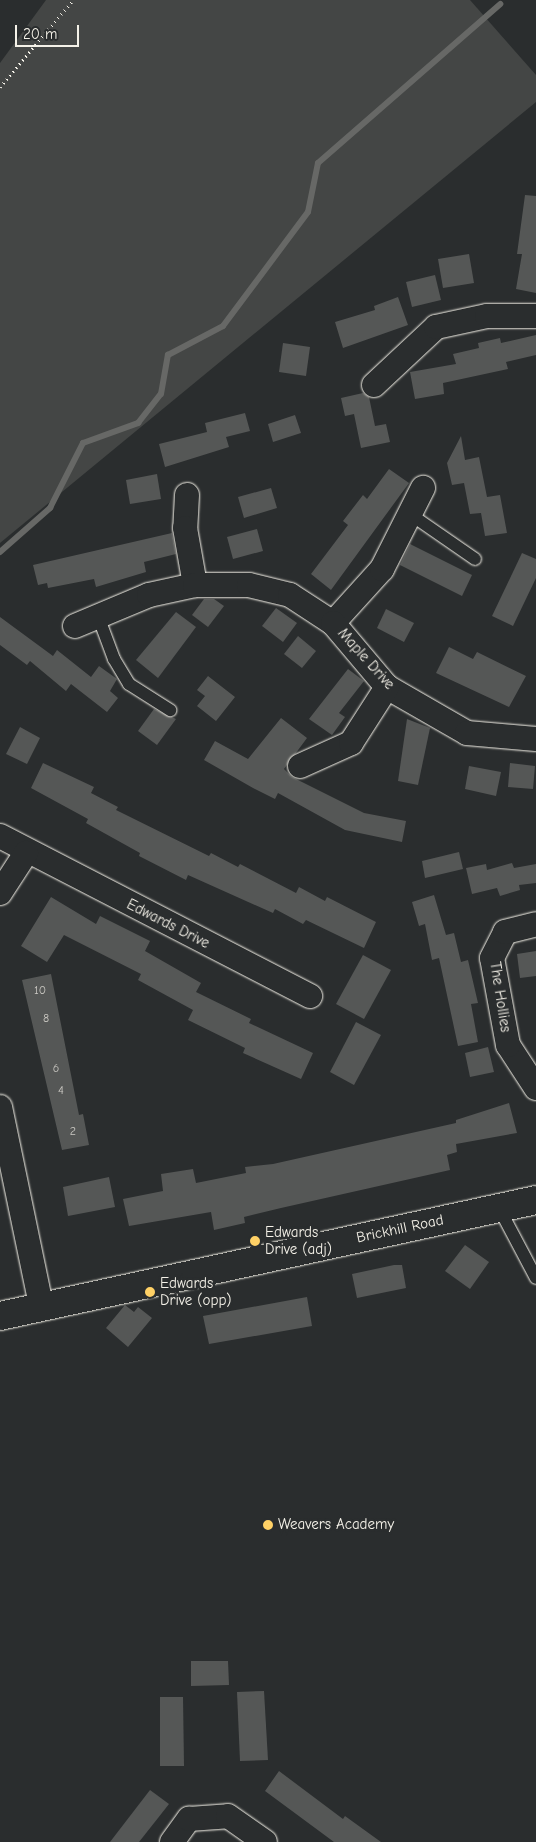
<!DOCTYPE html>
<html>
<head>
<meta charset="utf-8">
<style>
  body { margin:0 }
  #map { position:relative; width:536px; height:1842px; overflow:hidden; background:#2a2d2e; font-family:"Comic Neue",sans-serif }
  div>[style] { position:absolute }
  .green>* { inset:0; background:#444645 }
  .stream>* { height:6px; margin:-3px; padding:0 3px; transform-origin:3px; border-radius:3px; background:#676866 }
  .building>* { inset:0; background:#555756 }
  .path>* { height:3px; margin-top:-1.5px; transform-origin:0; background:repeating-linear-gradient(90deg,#f4f1e8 0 1px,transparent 0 5px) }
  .roads { filter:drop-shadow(0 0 1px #f4f1e8) drop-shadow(0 0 1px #f4f1e8) }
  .service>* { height:12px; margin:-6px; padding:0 6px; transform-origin:6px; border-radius:6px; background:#2a2d2e }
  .minor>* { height:24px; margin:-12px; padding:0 12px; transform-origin:12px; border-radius:12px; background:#2a2d2e }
  .tertiary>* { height:28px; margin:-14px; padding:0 14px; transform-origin:14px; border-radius:14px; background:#2a2d2e }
  .dots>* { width:14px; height:14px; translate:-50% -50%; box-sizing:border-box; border:2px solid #2a2d2e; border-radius:50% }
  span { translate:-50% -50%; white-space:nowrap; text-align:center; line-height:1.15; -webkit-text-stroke:5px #2a2d2e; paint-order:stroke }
  .number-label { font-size:12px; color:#cccac4 }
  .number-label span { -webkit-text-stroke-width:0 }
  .street-label { font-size:15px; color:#f4f1e8 }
  .poi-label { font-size:15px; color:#f4f1e8 }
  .left { translate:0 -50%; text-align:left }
  .scale { position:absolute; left:15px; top:25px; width:64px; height:22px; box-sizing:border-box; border:2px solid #f4f1e8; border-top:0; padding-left:6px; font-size:15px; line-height:18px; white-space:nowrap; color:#f4f1e8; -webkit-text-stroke:4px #2a2d2e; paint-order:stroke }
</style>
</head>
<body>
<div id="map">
  <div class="green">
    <i style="clip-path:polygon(46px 0,470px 0,536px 75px,536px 102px,0 543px,0 63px)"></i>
  </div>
  <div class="stream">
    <i style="left:0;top:552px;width:67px;rotate:-41.3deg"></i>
    <i style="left:50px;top:508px;width:73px;rotate:-63.1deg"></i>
    <i style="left:83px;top:443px;width:59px;rotate:-20deg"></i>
    <i style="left:138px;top:423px;width:37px;rotate:-52deg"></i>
    <i style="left:161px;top:394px;width:40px;rotate:-80deg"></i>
    <i style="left:168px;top:355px;width:62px;rotate:-27.8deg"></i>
    <i style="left:223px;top:326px;width:142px;rotate:-53.3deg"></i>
    <i style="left:308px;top:212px;width:50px;rotate:-78.5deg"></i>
    <i style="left:318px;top:163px;width:242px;rotate:-41.1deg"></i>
  </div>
  <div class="building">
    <i style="clip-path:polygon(525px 195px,536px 196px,536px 293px,516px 289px,522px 254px,517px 254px)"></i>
    <i style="clip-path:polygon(469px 254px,474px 283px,443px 288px,438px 259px)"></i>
    <i style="clip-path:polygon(435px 275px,441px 300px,412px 307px,406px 282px)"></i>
    <i style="clip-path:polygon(398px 297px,408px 325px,343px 348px,335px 322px,375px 310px,374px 306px)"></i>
    <i style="clip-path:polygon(536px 335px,536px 355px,506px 362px,508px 369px,443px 383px,444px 394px,415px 399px,410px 372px,456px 364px,453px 354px,479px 348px,478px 343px,500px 338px,501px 343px)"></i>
    <i style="clip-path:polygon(283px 343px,310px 347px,306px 376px,279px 372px)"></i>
    <i style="clip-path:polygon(363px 393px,369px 397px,375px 426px,386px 424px,390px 442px,361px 448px,354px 414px,345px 416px,341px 398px)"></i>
    <i style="clip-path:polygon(245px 413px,250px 431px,226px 437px,229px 447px,165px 467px,159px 444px,207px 432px,205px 423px)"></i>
    <i style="clip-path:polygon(295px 415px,301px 433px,273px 442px,268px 424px)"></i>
    <i style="clip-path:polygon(461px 436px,465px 460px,479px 457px,487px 497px,500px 495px,507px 533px,485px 536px,481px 513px,470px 514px,464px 483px,452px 485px,447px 463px)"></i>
    <i style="clip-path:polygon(389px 469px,409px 483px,331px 590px,311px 574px,348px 525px,343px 521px,363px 495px,367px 499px)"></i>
    <i style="clip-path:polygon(157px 474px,161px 499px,130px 504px,126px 480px)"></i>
    <i style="clip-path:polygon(271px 488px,277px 508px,244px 518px,238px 497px)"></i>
    <i style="clip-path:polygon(257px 529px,263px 551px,233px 559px,227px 537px)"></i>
    <i style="clip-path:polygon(172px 533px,176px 554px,144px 562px,146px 572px,96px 587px,94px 579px,48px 588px,47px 583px,38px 585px,33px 565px)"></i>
    <i style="clip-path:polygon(410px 544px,472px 575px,462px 596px,400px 565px)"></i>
    <i style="clip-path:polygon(522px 553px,536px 559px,536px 578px,513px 626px,492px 616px)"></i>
    <i style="clip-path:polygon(204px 599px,214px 599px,224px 606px,208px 627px,192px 615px)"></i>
    <i style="clip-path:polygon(276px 608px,297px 623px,283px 642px,262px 626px)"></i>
    <i style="clip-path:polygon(386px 609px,414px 623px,404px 642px,377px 628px)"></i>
    <i style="clip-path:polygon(176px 612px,196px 627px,158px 678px,136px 660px)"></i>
    <i style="clip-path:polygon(0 617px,53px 656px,57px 650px,91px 677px,99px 666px,117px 679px,110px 691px,118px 698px,107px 712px,71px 684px,66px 691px,30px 661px,27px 665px,0 645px)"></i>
    <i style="clip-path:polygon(298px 636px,316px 651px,302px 668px,284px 654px)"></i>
    <i style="clip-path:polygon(449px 647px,473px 659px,477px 652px,526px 676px,509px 707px,436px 673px)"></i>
    <i style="clip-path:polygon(348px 669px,364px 681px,339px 713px,345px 717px,332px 735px,309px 719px)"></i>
    <i style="clip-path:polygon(208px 676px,235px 697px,216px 721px,197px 706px,205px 696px,197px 690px)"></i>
    <i style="clip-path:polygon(154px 709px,176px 719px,157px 745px,138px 731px)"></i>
    <i style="clip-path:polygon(281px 718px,307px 738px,284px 769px,292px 777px,364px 813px,406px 821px,402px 842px,345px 830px,278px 793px,275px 799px,253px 788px,204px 760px,215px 741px,248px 759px)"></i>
    <i style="clip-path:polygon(407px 719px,430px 728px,418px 785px,398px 781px)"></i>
    <i style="clip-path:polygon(20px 727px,40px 738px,27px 764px,6px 754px)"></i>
    <i style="clip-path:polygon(43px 763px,94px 787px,91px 793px,118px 807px,116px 810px,209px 856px,211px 853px,238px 867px,240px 864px,296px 893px,299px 887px,325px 901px,327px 897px,376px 922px,364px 948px,306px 920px,303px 924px,275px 909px,273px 913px,188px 875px,186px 880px,139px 856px,140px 853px,86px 823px,88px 819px,31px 788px)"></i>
    <i style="clip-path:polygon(510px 763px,535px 766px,533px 789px,508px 787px)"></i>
    <i style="clip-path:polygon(469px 766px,501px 772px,496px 796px,465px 789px)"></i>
    <i style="clip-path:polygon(459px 852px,463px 869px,425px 878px,422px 861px)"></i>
    <i style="clip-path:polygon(512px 863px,514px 868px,536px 864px,536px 883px,519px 885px,520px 890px,500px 896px,497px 888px,472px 894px,466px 868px,486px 864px,487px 870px)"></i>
    <i style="clip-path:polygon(434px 895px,446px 935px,454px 933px,461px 962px,468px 960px,478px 1003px,471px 1004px,478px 1042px,458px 1046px,439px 958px,432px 960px,425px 924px,419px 926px,412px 902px)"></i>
    <i style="clip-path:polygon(51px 897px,96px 924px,100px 916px,150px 941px,145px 951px,201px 983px,196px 992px,251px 1019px,249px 1023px,313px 1053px,301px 1079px,243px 1053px,245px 1048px,188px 1020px,193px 1010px,138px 980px,141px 974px,64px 935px,47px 962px,21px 946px)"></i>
    <i style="clip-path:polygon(536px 951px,536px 976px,520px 978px,517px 954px)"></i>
    <i style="clip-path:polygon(363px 955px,391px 970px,364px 1019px,336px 1004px)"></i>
    <i style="clip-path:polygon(51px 974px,79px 1115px,83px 1114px,89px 1145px,62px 1150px,22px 980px)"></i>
    <i style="clip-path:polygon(356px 1022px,381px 1035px,354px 1085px,330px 1072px)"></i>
    <i style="clip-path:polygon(488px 1047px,494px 1072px,470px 1077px,465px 1053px)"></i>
    <i style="clip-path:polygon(509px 1103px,517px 1133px,456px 1144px,457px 1152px,447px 1155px,450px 1170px,281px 1208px,244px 1217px,245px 1223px,214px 1230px,211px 1212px,129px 1226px,123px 1199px,163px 1191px,161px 1174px,193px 1169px,196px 1183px,246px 1173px,245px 1167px,273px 1164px,456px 1123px,456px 1120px)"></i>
    <i style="clip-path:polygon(109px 1177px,115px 1207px,68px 1216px,63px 1187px)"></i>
    <i style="clip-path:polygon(465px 1245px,489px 1262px,470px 1289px,445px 1271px)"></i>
    <i style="clip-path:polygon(394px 1265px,402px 1265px,406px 1288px,357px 1298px,352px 1274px)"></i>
    <i style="clip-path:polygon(307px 1297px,312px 1326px,209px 1344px,203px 1316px)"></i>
    <i style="clip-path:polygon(125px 1305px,134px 1312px,138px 1307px,152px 1318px,128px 1347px,106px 1328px)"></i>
    <i style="clip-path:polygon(191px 1661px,228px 1661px,229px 1685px,191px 1686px)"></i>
    <i style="clip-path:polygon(264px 1691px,268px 1760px,240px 1761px,237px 1692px)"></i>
    <i style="clip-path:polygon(160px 1697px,183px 1697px,184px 1766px,160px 1766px)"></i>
    <i style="clip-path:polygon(279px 1771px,343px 1819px,345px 1816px,381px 1842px,334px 1842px,265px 1791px)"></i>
    <i style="clip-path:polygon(150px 1790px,169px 1804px,158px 1818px,139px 1842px,110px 1842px)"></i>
  </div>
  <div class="path">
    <i style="left:0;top:87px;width:114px;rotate:-50deg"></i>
  </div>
  <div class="roads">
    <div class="service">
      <i style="left:410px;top:514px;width:79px;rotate:34.7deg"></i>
      <i style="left:98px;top:616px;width:46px;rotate:69.6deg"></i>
      <i style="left:114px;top:659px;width:29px;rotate:59deg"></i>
      <i style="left:129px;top:684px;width:49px;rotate:32.4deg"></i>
      <i style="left:499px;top:1208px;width:79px;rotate:62.1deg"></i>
    </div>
    <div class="minor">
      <i style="left:374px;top:385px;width:85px;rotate:-43.1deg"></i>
      <i style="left:436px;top:327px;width:52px;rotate:-12.2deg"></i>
      <i style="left:487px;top:316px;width:49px"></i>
      <i style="left:187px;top:495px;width:33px;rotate:93deg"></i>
      <i style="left:185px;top:528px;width:58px;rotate:80deg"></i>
      <i style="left:333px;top:623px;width:73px;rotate:-47.8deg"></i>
      <i style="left:382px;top:569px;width:91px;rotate:-63.2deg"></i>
      <i style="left:75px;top:626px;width:80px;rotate:-22.7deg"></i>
      <i style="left:149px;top:595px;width:47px;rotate:-12.3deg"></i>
      <i style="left:195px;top:585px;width:54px"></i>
      <i style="left:249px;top:585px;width:42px;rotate:13.7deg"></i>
      <i style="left:290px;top:595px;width:51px;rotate:33.1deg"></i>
      <i style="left:333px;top:623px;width:84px;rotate:49.8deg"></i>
      <i style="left:387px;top:687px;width:92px;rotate:29.9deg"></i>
      <i style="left:467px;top:733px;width:69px;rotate:5deg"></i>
      <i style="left:300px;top:766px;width:56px;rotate:-24.3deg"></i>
      <i style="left:351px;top:743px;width:67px;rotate:-57.3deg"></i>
      <i style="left:0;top:836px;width:349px;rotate:27.3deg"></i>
      <i style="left:0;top:893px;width:48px;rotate:-57deg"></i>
      <i style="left:536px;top:1088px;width:51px;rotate:-123.1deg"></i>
      <i style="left:508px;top:1045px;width:88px;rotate:-100.4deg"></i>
      <i style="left:492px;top:958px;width:29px;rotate:-63deg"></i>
      <i style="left:505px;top:932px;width:32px;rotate:-14deg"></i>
      <i style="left:0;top:1107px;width:202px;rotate:78.3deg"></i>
      <i style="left:172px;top:1842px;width:29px;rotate:-54deg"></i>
      <i style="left:189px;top:1819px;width:39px;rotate:-4deg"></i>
      <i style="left:228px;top:1816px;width:45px;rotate:35.1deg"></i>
    </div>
    <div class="tertiary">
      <i style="left:0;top:1316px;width:548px;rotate:-12.21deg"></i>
    </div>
  </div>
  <div class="dots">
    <i style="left:255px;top:1241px;background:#ffd166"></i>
    <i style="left:150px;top:1292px;background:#ffd166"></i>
    <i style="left:268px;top:1525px;background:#ffd166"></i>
  </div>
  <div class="number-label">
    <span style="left:40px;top:991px">10</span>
    <span style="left:46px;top:1019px">8</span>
    <span style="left:56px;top:1069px">6</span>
    <span style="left:61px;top:1091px">4</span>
    <span style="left:73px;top:1132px">2</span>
  </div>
  <div class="street-label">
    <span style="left:366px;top:659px;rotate:48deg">Maple Drive</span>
    <span style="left:168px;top:924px;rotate:27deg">Edwards Drive</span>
    <span style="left:500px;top:997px;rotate:81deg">The Hollies</span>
    <span style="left:400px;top:1229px;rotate:-12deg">Brickhill Road</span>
  </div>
  <div class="poi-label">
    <span class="left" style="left:265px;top:1241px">Edwards<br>Drive (adj)</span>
    <span class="left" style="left:160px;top:1292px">Edwards<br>Drive (opp)</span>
    <span class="left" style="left:278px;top:1525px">Weavers Academy</span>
  </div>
  <div class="scale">20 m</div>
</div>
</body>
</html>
